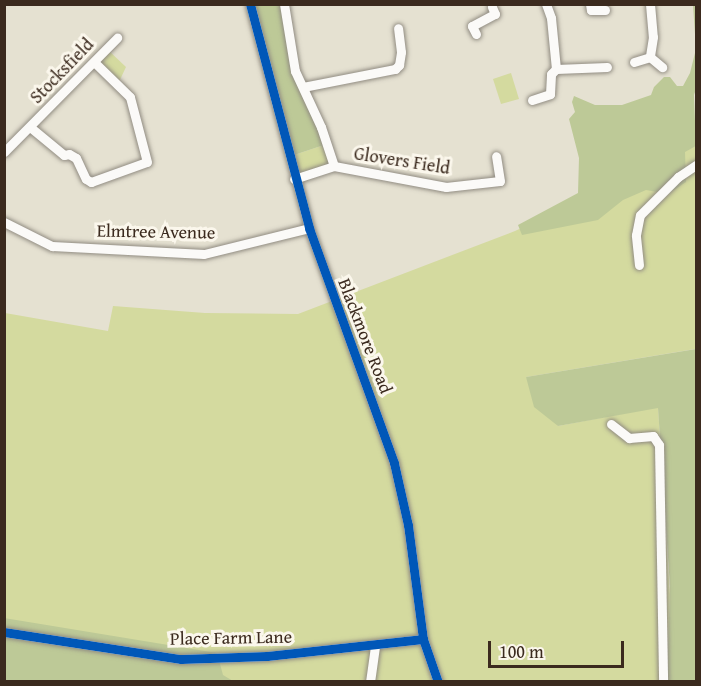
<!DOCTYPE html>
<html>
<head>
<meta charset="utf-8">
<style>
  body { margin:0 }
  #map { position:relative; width:701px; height:686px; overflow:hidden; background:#e5e1d1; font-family:"Gentium Book Plus",serif }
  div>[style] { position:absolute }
  .green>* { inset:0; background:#d4da9f }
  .forest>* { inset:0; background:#bdc997 }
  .roads { filter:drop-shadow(0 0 2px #918c82) drop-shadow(0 0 2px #918c82) }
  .minor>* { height:9px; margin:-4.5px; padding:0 4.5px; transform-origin:4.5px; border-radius:4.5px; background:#fbfaf8 }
  .cycleway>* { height:9px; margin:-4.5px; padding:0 4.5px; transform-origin:4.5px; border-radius:4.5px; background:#0057b8 }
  span { translate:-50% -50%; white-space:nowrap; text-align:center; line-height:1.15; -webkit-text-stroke:6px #fbf7ec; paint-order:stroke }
  .street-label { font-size:18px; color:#3b2a1e }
  .frame { position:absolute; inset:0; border:6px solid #3b2a1e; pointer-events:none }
  .scale { position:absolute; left:488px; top:641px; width:136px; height:27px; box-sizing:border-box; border:3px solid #3b2a1e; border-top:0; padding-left:8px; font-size:18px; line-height:21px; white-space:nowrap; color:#3b2a1e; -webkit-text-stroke:4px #fbf7ec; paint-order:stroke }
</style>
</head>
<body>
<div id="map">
  <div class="green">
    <i style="clip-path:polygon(107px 49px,126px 67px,118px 84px,95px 63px)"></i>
    <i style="clip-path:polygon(511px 73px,519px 99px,501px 104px,493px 79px)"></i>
    <i style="clip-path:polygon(327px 144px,334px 166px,294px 179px,288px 157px)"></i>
    <i style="clip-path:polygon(696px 146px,696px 369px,695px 349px,526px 377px,558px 426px,658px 407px,670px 595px,667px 681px,5px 682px,5px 313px,108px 331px,113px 306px,205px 313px,298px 314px,515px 231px)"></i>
  </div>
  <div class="forest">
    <i style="clip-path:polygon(250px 5px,284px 5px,295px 71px,327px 144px,288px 157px)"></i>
    <i style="clip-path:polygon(693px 5px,696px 5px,696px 89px,694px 95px,696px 146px,685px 152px,686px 182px,674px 190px,663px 193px,646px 190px,623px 200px,598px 220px,522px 235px,518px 225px,578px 193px,579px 158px,569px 119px,575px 112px,572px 102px,574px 96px,595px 105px,622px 105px,651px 95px,654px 87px,664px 77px,670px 77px,677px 86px,683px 86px,690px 73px,696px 49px)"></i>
    <i style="clip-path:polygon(696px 349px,696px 681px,667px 681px,670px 587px,658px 408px,558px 426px,534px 407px,526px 377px)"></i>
    <i style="clip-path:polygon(4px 618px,217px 653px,223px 675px,233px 681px,5px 681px)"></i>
  </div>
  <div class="roads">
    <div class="minor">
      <i style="left:250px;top:4px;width:232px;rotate:75.2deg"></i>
      <i style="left:309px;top:228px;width:250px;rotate:70.1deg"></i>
      <i style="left:394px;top:463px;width:64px;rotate:77.3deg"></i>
      <i style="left:408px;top:525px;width:115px;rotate:82.5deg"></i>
      <i style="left:423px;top:639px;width:46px;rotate:70.8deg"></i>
      <i style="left:284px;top:4px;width:68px;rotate:80.7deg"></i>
      <i style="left:295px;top:71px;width:62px;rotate:65.1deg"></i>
      <i style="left:321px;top:127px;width:41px;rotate:71.6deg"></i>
      <i style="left:334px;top:166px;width:42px;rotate:162deg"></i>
      <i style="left:546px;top:4px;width:15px;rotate:70deg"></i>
      <i style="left:551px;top:18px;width:51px;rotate:84.4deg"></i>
      <i style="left:590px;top:4px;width:6px;rotate:81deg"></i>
      <i style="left:591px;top:10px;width:14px"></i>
      <i style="left:650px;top:4px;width:33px;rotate:85deg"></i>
      <i style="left:653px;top:37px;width:20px;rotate:99deg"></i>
      <i style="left:650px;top:57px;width:16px;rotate:40deg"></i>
      <i style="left:476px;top:34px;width:9px;rotate:-117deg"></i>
      <i style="left:472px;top:26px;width:26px;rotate:-28deg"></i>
      <i style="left:495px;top:14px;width:8px;rotate:-113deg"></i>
      <i style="left:634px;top:62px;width:17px;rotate:-17deg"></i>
      <i style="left:556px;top:69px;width:51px;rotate:-2.2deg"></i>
      <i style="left:303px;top:87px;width:94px;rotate:-11.1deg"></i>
      <i style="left:395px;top:69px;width:6px;rotate:-45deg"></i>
      <i style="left:399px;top:65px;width:13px;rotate:-81deg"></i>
      <i style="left:401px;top:52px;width:24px;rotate:-97deg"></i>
      <i style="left:532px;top:100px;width:19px;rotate:-18deg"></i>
      <i style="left:550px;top:94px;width:20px;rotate:-87deg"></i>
      <i style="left:551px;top:74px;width:7px;rotate:-45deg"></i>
      <i style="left:30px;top:127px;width:44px;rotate:39.5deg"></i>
      <i style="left:64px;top:155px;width:5px;rotate:-11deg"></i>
      <i style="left:69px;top:154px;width:8px;rotate:30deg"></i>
      <i style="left:76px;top:158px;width:23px;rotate:65deg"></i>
      <i style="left:86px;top:179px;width:6px;rotate:31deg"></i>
      <i style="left:91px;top:182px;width:59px;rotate:-19.7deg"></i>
      <i style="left:147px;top:162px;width:67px;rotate:-104.7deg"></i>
      <i style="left:130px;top:97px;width:49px;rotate:-135.8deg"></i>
      <i style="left:4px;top:152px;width:161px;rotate:-45.3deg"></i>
      <i style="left:334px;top:166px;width:114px;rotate:10.6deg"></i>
      <i style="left:446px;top:187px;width:54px;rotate:-6.3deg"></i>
      <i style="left:500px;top:181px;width:25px;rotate:-99deg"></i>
      <i style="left:4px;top:222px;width:54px;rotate:26.6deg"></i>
      <i style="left:52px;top:246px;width:152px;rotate:3deg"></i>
      <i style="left:204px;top:254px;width:108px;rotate:-13.9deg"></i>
      <i style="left:639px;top:265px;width:30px;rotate:-96deg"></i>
      <i style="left:636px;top:235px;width:20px;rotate:-79deg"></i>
      <i style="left:640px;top:215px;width:54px;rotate:-45deg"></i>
      <i style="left:678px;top:177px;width:22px;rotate:-34deg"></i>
      <i style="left:611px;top:424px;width:23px;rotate:38deg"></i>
      <i style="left:629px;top:438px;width:24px;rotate:-5deg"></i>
      <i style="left:653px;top:436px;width:11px;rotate:56deg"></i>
      <i style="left:659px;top:445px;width:237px;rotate:89deg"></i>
      <i style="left:4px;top:632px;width:179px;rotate:8.7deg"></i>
      <i style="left:181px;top:659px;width:86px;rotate:-2deg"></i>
      <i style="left:267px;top:656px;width:157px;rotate:-6.2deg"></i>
      <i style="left:370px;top:682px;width:37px;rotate:-82deg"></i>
    </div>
  </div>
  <div class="cycleway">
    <i style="left:250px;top:4px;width:232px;rotate:75.2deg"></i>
    <i style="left:309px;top:228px;width:250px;rotate:70.1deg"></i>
    <i style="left:394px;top:463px;width:64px;rotate:77.3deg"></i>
    <i style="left:408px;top:525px;width:115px;rotate:82.5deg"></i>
    <i style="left:423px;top:639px;width:46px;rotate:70.8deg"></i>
    <i style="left:4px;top:632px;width:179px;rotate:8.7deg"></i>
    <i style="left:181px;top:659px;width:86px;rotate:-2deg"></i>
    <i style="left:267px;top:656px;width:157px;rotate:-6.2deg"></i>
  </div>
  <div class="street-label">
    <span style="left:62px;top:71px;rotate:-46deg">Stocksfield</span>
    <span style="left:402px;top:161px;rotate:9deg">Glovers Field</span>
    <span style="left:156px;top:232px;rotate:1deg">Elmtree Avenue</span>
    <span style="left:365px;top:336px;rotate:69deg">Blackmore Road</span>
    <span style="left:231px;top:638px;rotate:-1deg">Place Farm Lane</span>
  </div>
  <div class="frame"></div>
  <div class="scale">100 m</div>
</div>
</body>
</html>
